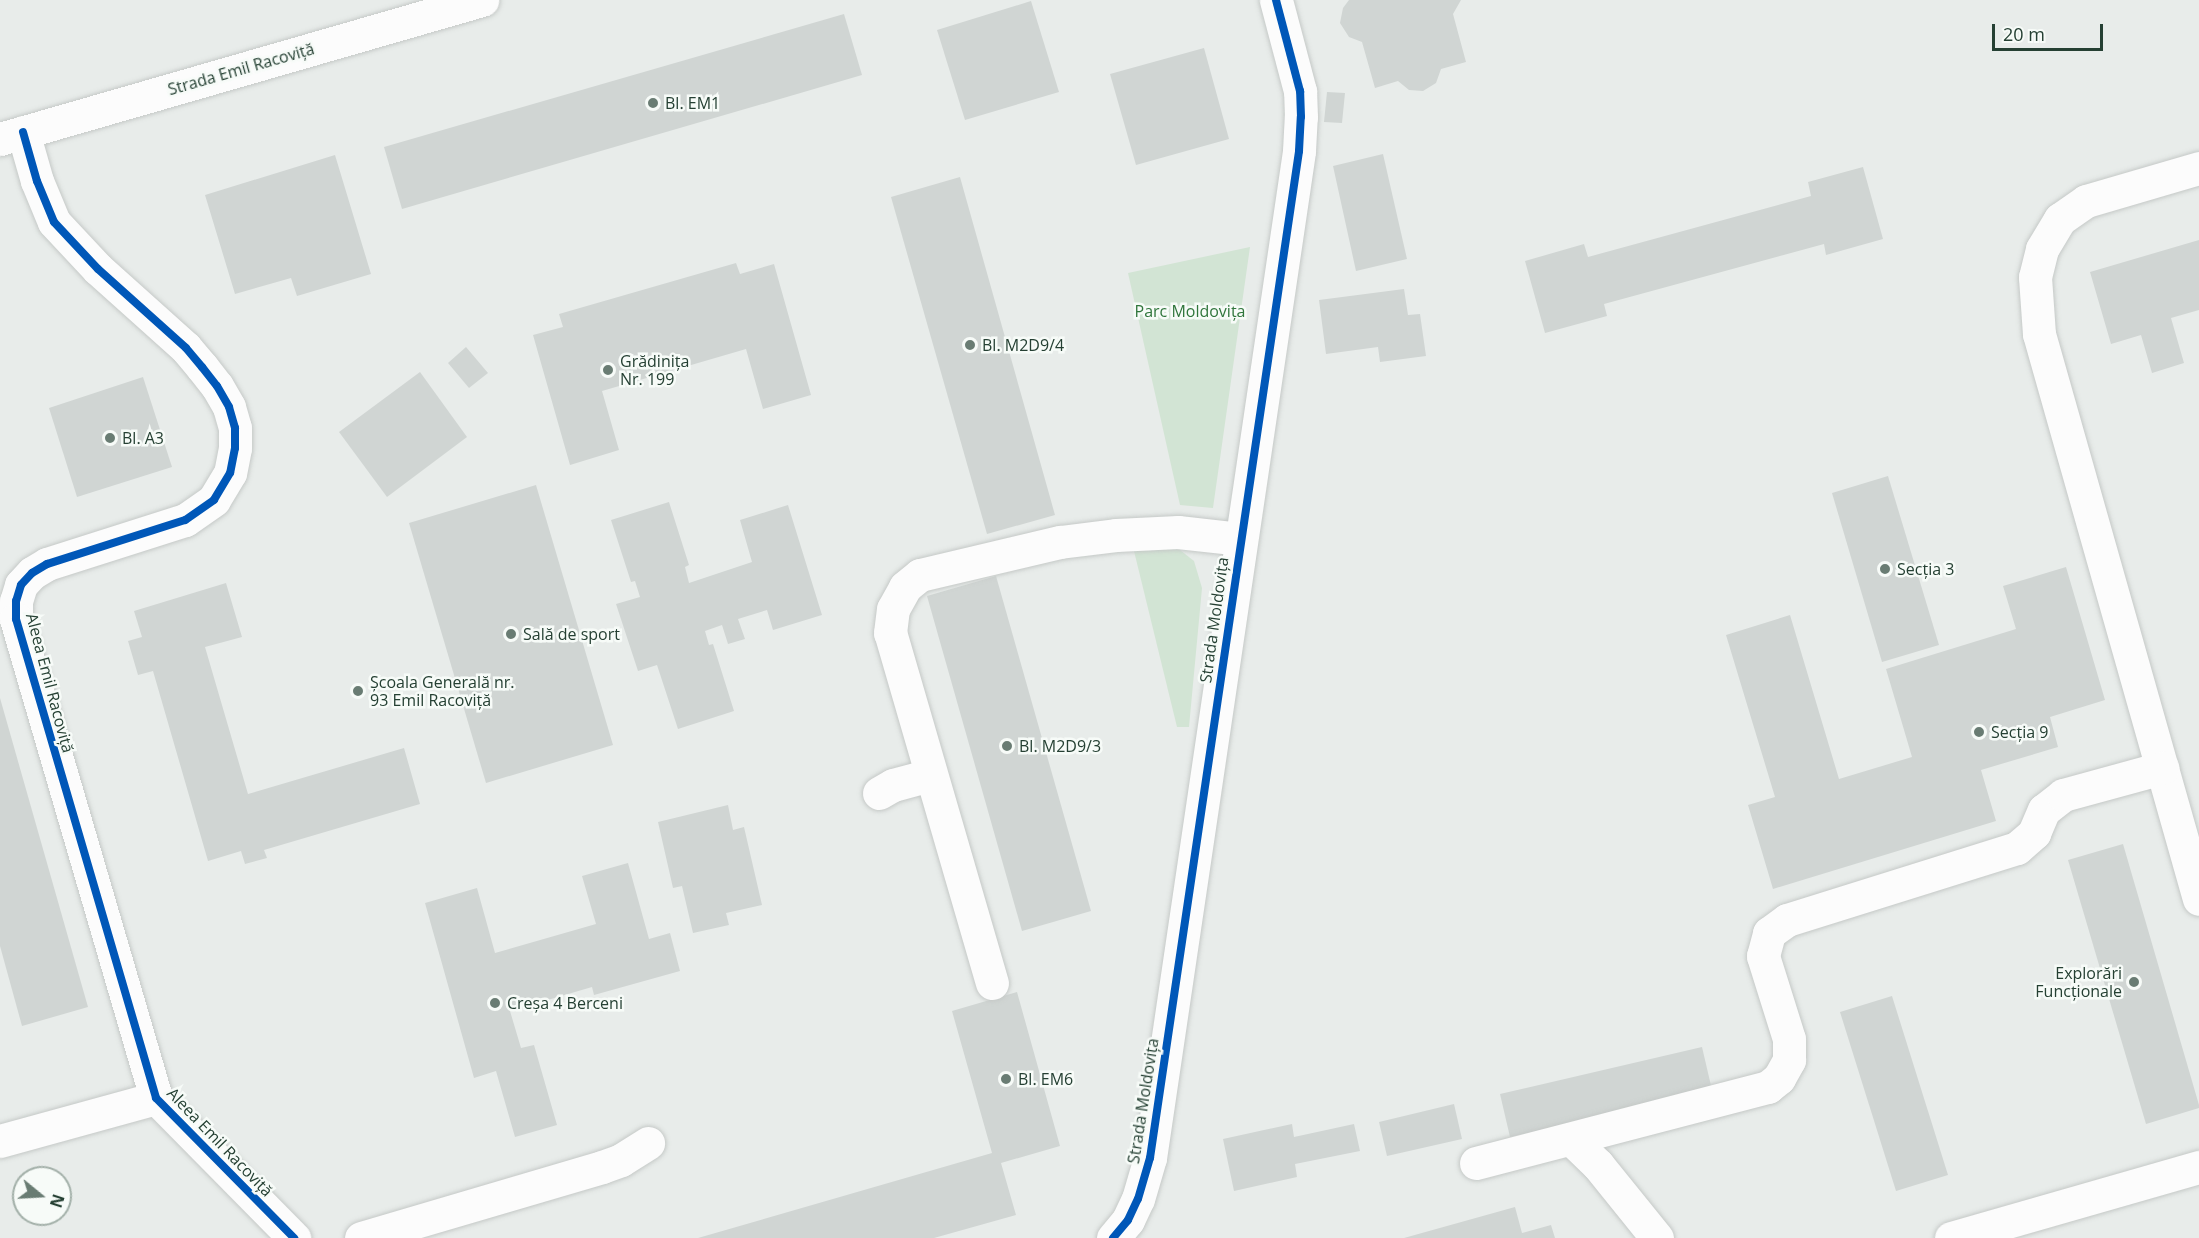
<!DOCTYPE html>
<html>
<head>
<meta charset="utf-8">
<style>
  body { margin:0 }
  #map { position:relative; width:2199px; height:1238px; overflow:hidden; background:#e8ecea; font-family:"Open Sans",sans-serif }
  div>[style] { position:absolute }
  .green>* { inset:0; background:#d2e4d4 }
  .building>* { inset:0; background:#d0d5d3 }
  .roads { filter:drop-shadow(0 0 2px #c5c9c7) drop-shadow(0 0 2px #c5c9c7) }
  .minor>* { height:33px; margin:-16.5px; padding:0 16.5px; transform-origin:16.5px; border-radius:16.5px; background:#fcfcfc }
  .cycleway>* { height:8px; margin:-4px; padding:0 4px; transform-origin:4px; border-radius:4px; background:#0057b8 }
  .dots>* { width:16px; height:16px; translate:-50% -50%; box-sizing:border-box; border:3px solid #f7fbf8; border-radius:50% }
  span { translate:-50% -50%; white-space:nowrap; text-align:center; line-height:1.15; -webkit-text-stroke:5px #f7fbf8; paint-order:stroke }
  .street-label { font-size:16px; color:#254033 }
  .poi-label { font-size:16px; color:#254033 }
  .left { translate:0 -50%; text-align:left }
  .right { translate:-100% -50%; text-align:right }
  .park-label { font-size:16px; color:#30763c }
  .north { position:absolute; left:12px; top:1166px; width:60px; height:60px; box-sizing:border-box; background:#f7fbf8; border:2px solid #a3b0a9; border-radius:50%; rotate:108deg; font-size:16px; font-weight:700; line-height:24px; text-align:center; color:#254033 }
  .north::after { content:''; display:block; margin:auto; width:21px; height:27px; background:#697c73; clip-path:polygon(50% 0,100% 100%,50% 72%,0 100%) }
  .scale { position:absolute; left:1992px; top:24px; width:111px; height:27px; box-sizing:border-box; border:3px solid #254033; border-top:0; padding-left:8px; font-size:18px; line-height:21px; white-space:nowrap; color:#254033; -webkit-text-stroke:4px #f7fbf8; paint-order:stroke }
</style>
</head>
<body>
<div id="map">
  <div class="green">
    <i style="clip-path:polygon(1250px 247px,1213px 508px,1180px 505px,1128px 273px)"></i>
    <i style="clip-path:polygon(1175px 546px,1194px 561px,1202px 588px,1189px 727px,1177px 727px,1133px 547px)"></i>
  </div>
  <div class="building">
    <i style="clip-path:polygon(1349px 0,1461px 0,1453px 14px,1466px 62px,1441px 69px,1436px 83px,1423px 91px,1409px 90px,1398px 81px,1375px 88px,1362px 42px,1349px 37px,1340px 23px,1343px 8px)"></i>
    <i style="clip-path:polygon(1031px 1px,1059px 92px,965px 120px,937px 30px)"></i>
    <i style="clip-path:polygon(844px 14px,862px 75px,402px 209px,384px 147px)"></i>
    <i style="clip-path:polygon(1204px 48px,1229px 139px,1136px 165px,1110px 74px)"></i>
    <i style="clip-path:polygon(1327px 92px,1345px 93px,1342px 123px,1324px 122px)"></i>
    <i style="clip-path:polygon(1383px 154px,1407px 259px,1356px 271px,1333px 166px)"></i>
    <i style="clip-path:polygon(335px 155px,371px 274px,297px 296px,291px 278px,235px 294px,205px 195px)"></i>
    <i style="clip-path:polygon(1863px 167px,1883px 239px,1826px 255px,1824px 244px,1604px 304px,1607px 316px,1545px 333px,1525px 261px,1584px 244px,1588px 257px,1811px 196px,1808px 182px)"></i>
    <i style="clip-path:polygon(960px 177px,1055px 515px,987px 534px,891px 197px)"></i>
    <i style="clip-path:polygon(2199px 240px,2199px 310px,2171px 318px,2184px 363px,2152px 373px,2141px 335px,2111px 344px,2090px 272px)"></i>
    <i style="clip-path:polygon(736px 263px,740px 274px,774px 264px,811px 395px,763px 409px,746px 349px,602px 391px,619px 450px,570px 465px,533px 335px,563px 327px,559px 314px)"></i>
    <i style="clip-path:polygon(1404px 289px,1408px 315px,1420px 314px,1426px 356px,1380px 362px,1378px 347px,1326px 354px,1319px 300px)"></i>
    <i style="clip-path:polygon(466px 347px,488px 373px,469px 388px,448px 363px)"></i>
    <i style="clip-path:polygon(420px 372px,467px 437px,387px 497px,339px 432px)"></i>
    <i style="clip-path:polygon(143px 377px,172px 467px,77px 497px,49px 408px)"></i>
    <i style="clip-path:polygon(1888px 476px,1939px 645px,1882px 662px,1832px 493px)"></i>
    <i style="clip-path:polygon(536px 485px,613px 745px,486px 783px,409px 523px)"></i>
    <i style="clip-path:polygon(669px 502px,689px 565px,685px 567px,689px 583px,752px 562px,740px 520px,788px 505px,822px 615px,773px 630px,767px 610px,738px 619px,745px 639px,728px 644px,722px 625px,705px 631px,709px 645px,713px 644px,734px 711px,678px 729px,657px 665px,638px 671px,616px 604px,640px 597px,635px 581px,631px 582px,611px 520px)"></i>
    <i style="clip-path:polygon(2066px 567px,2105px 700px,2050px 717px,2058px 747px,1981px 770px,1996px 821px,1773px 889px,1748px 805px,1775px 797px,1726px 635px,1790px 615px,1839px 779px,1912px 757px,1886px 669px,2016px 629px,2003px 586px)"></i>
    <i style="clip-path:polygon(996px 576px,1091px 911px,1022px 931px,927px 596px)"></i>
    <i style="clip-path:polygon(226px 583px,242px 637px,205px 647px,248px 794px,404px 748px,420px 804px,264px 850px,267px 858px,245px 864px,241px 851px,208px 861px,153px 671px,138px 675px,128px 641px,142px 637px,134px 611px)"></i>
    <i style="clip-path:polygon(0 698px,88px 1007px,22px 1026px,0 946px)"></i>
    <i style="clip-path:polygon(728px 805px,733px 830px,744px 827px,762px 905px,726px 913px,729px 925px,693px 933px,682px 886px,673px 888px,658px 822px)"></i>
    <i style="clip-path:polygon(2123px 844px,2199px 1105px,2199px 1108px,2146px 1124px,2068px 860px)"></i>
    <i style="clip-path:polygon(628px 863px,649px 939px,670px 933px,680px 971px,594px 995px,592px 987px,510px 1011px,521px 1048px,534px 1045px,557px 1125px,515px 1137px,496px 1071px,474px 1078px,425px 903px,477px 888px,495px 953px,596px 924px,582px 876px)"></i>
    <i style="clip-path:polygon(1017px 992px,1060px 1146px,1001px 1163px,1016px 1215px,934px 1238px,698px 1238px,992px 1153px,952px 1011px)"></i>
    <i style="clip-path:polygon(1892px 996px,1948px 1175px,1896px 1191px,1840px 1012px)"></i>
    <i style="clip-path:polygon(1702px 1047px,1712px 1090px,1510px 1137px,1500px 1094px)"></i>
    <i style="clip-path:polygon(1454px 1104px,1462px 1139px,1387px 1156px,1379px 1122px)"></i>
    <i style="clip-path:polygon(1292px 1124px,1294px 1137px,1354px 1124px,1360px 1151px,1295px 1164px,1297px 1177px,1234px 1191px,1223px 1139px)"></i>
    <i style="clip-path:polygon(1515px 1207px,1522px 1233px,1551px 1225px,1555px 1238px,1404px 1238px)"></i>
  </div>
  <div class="roads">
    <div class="minor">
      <i style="left:23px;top:132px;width:51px;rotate:74.1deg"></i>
      <i style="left:37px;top:181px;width:44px;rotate:67.5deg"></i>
      <i style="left:54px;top:222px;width:64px;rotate:46.9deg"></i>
      <i style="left:98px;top:269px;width:118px;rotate:41.9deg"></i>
      <i style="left:186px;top:348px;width:25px;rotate:50deg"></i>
      <i style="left:202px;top:367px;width:24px;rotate:52deg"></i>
      <i style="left:217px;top:386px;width:24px;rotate:60deg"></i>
      <i style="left:229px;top:407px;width:22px;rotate:74deg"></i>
      <i style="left:235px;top:428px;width:20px;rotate:90deg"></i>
      <i style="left:235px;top:448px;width:25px;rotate:101deg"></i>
      <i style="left:230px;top:473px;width:31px;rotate:121deg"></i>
      <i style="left:214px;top:500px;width:35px;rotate:145deg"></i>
      <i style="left:185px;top:520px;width:145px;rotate:162.3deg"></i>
      <i style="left:47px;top:564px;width:17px;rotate:149deg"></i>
      <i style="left:32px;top:573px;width:16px;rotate:133deg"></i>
      <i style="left:21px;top:585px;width:17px;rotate:107deg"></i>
      <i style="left:16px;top:601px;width:18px;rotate:90deg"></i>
      <i style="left:16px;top:619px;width:499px;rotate:73.7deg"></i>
      <i style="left:156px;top:1098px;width:197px;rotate:45.4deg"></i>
      <i style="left:0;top:139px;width:502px;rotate:-16.09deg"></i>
      <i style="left:2199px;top:168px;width:118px;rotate:163.7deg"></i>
      <i style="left:2086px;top:201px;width:32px;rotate:145deg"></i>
      <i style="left:2060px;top:219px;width:35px;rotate:121deg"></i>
      <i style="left:2042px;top:249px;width:29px;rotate:104deg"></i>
      <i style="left:2035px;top:277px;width:57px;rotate:86deg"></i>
      <i style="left:2039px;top:334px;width:587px;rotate:74.19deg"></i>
      <i style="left:879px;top:793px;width:16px;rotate:-30deg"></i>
      <i style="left:893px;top:785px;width:39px;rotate:-15deg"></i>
      <i style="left:992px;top:983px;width:365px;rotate:-106.2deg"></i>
      <i style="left:890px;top:633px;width:24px;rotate:-83deg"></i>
      <i style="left:893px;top:609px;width:25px;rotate:-61deg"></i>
      <i style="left:905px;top:587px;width:19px;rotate:-39deg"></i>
      <i style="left:920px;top:575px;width:144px;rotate:-13.3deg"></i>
      <i style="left:1060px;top:542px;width:56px;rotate:-7.1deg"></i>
      <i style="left:1116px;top:535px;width:62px;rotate:-2.8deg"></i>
      <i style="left:1178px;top:532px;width:62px;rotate:6.4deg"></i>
      <i style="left:1571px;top:1139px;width:37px;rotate:44deg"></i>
      <i style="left:1598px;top:1165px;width:94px;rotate:51.1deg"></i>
      <i style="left:0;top:1141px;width:162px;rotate:-15.4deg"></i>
      <i style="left:1476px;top:1163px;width:302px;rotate:-14.6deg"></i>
      <i style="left:1768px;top:1087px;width:14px;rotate:-39deg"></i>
      <i style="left:1779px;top:1078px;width:21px;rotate:-61deg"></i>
      <i style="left:1789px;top:1060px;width:21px;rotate:-90deg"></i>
      <i style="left:1789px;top:1039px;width:87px;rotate:-107.4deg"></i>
      <i style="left:1763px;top:956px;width:24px;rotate:-75deg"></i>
      <i style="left:1769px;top:933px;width:22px;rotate:-36deg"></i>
      <i style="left:1787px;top:920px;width:241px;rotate:-17.4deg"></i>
      <i style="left:2017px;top:848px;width:23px;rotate:-41deg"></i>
      <i style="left:2034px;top:833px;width:25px;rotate:-67deg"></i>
      <i style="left:2044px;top:810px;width:24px;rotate:-38deg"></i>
      <i style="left:2063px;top:795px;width:103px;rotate:-15.3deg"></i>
      <i style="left:361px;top:1238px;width:251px;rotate:-16.4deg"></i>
      <i style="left:602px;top:1167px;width:20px;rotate:-20deg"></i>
      <i style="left:621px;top:1160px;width:32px;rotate:-32deg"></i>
      <i style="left:1113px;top:1238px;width:23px;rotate:-50deg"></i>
      <i style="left:1128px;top:1220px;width:23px;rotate:-65deg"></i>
      <i style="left:1138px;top:1199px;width:43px;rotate:-73.7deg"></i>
      <i style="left:1150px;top:1158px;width:1018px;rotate:-81.58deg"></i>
      <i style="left:1299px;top:151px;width:34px;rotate:-87deg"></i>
      <i style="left:1301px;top:117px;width:26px;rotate:-92deg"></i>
      <i style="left:1300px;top:91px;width:94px;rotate:-104.8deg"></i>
      <i style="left:1951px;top:1238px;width:258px;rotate:-16deg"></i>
    </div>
  </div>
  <div class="cycleway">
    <i style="left:23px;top:132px;width:51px;rotate:74.1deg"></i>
    <i style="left:37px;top:181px;width:44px;rotate:67.5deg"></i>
    <i style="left:54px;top:222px;width:64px;rotate:46.9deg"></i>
    <i style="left:98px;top:269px;width:118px;rotate:41.9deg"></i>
    <i style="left:186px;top:348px;width:25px;rotate:50deg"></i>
    <i style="left:202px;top:367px;width:24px;rotate:52deg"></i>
    <i style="left:217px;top:386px;width:24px;rotate:60deg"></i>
    <i style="left:229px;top:407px;width:22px;rotate:74deg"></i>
    <i style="left:235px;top:428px;width:20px;rotate:90deg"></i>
    <i style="left:235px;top:448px;width:25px;rotate:101deg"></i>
    <i style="left:230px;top:473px;width:31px;rotate:121deg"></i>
    <i style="left:214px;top:500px;width:35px;rotate:145deg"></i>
    <i style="left:185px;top:520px;width:145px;rotate:162.3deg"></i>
    <i style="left:47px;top:564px;width:17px;rotate:149deg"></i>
    <i style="left:32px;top:573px;width:16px;rotate:133deg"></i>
    <i style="left:21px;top:585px;width:17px;rotate:107deg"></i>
    <i style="left:16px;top:601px;width:18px;rotate:90deg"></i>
    <i style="left:16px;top:619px;width:499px;rotate:73.7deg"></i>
    <i style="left:156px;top:1098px;width:197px;rotate:45.4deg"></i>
    <i style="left:1113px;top:1238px;width:23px;rotate:-50deg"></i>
    <i style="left:1128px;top:1220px;width:23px;rotate:-65deg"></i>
    <i style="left:1138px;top:1199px;width:43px;rotate:-73.7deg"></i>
    <i style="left:1150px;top:1158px;width:1018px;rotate:-81.58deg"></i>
    <i style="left:1299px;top:151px;width:34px;rotate:-87deg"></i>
    <i style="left:1301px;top:117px;width:26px;rotate:-92deg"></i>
    <i style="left:1300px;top:91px;width:94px;rotate:-104.8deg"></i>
  </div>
  <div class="dots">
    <i style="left:653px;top:103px;background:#697c73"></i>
    <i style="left:970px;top:345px;background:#697c73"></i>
    <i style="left:608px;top:370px;background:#697c73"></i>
    <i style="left:110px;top:438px;background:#697c73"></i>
    <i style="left:1885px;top:569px;background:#697c73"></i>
    <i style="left:511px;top:634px;background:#697c73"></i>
    <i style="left:358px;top:691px;background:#697c73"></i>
    <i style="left:1979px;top:732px;background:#697c73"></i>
    <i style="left:1007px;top:746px;background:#697c73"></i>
    <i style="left:2134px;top:982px;background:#697c73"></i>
    <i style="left:495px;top:1003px;background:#697c73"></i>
    <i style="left:1006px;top:1079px;background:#697c73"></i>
  </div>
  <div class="street-label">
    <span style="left:241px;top:69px;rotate:-16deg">Strada Emil Racoviță</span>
    <span style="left:1214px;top:620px;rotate:-82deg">Strada Moldovița</span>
    <span style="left:50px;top:683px;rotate:75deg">Aleea Emil Racoviță</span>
    <span style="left:1143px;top:1101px;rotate:-81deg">Strada Moldovița</span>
    <span style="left:220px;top:1142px;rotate:46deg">Aleea Emil Racoviță</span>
  </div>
  <div class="poi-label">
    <span class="left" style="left:665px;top:103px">Bl. EM1</span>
    <span class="left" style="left:982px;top:345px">Bl. M2D9/4</span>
    <span class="left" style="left:620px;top:370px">Grădinița<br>Nr. 199</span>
    <span class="left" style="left:122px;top:438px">Bl. A3</span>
    <span class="left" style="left:1897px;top:569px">Secția 3</span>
    <span class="left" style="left:523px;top:634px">Sală de sport</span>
    <span class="left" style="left:370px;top:691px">Școala Generală nr.<br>93 Emil Racoviță</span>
    <span class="left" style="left:1991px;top:732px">Secția 9</span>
    <span class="left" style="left:1019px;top:746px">Bl. M2D9/3</span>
    <span class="right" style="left:2122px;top:982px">Explorări<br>Funcționale</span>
    <span class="left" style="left:507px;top:1003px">Creșa 4 Berceni</span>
    <span class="left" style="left:1018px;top:1079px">Bl. EM6</span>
  </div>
  <div class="park-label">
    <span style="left:1190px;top:311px">Parc Moldovița</span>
  </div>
  <div class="north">N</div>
  <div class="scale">20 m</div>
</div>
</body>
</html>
